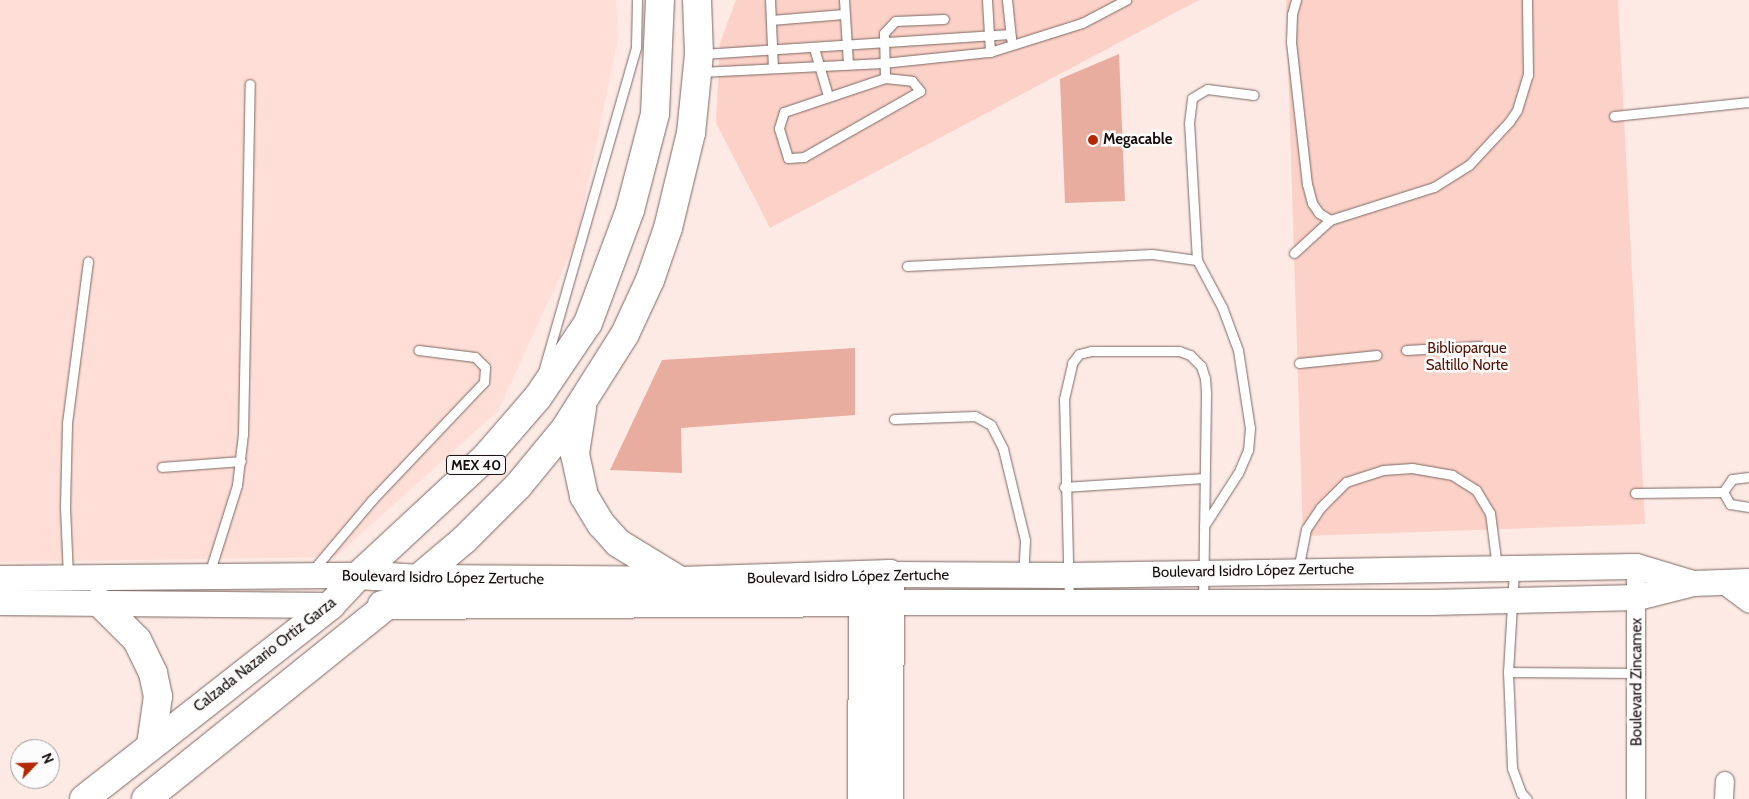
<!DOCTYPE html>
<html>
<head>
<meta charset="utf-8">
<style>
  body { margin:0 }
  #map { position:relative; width:1749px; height:799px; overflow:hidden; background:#fdeae5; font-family:Cabin,sans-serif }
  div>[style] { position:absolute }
  .built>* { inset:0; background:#feded6 }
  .green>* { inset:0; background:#fcd1c7 }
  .building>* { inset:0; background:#e8ad9f }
  .roads { filter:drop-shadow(0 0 1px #7c6863) drop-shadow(0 0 1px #7c6863) }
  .service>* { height:9px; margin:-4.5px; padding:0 4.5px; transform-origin:4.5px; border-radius:4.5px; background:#fff }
  .minor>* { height:18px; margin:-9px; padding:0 9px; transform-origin:9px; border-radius:9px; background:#fff }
  .secondary>* { height:25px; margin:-12.5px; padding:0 12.5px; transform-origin:12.5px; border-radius:12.5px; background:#fff }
  .primary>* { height:28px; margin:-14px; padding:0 14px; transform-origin:14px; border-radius:14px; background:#fff }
  .dots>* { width:14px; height:14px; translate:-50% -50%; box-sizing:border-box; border:2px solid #fcfcfc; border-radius:50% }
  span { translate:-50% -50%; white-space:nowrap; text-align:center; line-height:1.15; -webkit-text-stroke:5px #fcfcfc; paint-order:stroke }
  .shield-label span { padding:1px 4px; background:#fcfcfc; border:1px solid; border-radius:4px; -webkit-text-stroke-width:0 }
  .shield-label { font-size:14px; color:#140d0b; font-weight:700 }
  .poi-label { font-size:15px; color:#140d0b; font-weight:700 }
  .left { translate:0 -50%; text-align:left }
  .park-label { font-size:15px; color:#561203 }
  .street-label { font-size:15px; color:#140d0b }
  .north { position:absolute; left:10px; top:739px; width:50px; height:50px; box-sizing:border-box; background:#fcfcfc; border:1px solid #9f9c9c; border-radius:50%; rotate:66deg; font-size:14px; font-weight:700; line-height:20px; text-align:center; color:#140d0b }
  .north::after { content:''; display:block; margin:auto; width:18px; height:22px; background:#b42902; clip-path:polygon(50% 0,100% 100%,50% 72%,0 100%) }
</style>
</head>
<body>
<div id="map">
  <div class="built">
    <i style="clip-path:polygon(0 0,616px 0,618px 37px,577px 239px,498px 411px,335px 557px,0 562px)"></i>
  </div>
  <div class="green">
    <i style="clip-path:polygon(736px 0,1199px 0,770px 228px,716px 123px,720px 43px)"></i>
    <i style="clip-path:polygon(1286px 0,1618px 0,1645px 524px,1303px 536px)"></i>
  </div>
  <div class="building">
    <i style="clip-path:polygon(1119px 54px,1125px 201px,1065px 203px,1060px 79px)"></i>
    <i style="clip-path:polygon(855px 348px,855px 415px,681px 428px,682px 473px,610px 470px,662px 360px)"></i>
  </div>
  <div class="roads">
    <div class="service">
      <i style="left:770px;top:0;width:68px;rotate:87.5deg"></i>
      <i style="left:844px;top:0;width:64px;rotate:86.4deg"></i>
      <i style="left:987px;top:0;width:52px;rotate:86.7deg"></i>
      <i style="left:1007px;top:0;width:39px;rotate:84deg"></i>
      <i style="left:1296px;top:0;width:15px;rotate:106deg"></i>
      <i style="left:1292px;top:14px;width:28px;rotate:92deg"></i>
      <i style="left:1291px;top:42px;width:143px;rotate:83.6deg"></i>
      <i style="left:1307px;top:184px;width:20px;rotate:75deg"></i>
      <i style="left:1312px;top:203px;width:12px;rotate:55deg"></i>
      <i style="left:1319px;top:213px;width:13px;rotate:32deg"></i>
      <i style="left:1330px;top:220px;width:109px;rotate:-17.6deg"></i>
      <i style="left:1434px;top:187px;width:41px;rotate:-32.2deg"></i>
      <i style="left:1469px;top:165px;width:59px;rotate:-47.1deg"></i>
      <i style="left:1509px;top:122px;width:14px;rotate:-56deg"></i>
      <i style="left:1517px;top:110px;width:37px;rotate:-73deg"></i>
      <i style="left:1528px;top:75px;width:75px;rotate:-90.8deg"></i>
      <i style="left:771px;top:20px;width:73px;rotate:-4.7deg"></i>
      <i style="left:814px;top:48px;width:50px;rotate:73.7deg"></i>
      <i style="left:702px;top:54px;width:309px;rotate:-3.7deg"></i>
      <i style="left:700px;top:72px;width:183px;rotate:-2.8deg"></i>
      <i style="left:883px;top:63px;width:108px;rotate:-5.9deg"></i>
      <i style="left:990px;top:52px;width:96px;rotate:-17.5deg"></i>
      <i style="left:1082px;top:23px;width:50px;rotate:-27.6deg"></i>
      <i style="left:885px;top:78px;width:27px;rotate:6deg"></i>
      <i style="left:912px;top:81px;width:13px;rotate:51deg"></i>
      <i style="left:920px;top:91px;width:133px;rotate:150.4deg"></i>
      <i style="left:804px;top:157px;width:16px;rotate:176deg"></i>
      <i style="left:788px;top:158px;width:31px;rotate:-107deg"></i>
      <i style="left:779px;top:128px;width:17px;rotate:-73deg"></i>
      <i style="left:784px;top:112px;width:107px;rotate:-18.6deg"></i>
      <i style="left:885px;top:78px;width:45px;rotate:-91.3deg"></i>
      <i style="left:884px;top:33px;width:16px;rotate:-47deg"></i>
      <i style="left:895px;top:21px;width:49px;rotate:-2.3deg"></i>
      <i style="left:1614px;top:116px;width:136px;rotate:-5.9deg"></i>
      <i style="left:1294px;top:253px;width:49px;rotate:-42.5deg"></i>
      <i style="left:1197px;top:260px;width:137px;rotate:-93.3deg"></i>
      <i style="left:1189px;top:123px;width:25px;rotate:-83deg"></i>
      <i style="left:1192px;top:98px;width:17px;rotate:-31deg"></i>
      <i style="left:1207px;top:89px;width:47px;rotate:7.3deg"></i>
      <i style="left:907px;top:266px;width:245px;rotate:-2.8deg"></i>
      <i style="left:1152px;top:254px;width:45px;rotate:7.6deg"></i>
      <i style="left:1197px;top:260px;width:53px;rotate:62deg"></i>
      <i style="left:1222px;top:307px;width:46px;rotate:69.6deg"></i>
      <i style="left:1238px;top:350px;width:79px;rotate:81.3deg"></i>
      <i style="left:1250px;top:428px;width:22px;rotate:95deg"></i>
      <i style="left:1248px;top:450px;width:25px;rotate:113deg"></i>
      <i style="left:1238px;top:473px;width:63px;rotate:122.7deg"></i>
      <i style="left:1406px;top:350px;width:74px;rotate:-3.1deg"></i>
      <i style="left:1299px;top:363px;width:78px;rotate:-5.9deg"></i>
      <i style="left:543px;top:372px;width:338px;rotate:-74deg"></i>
      <i style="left:636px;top:47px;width:47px;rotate:-88.8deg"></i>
      <i style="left:894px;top:419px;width:81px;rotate:-2.1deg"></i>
      <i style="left:975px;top:416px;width:18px;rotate:29deg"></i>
      <i style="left:991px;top:425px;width:27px;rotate:63deg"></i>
      <i style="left:1003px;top:449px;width:94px;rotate:76.4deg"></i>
      <i style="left:1025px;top:540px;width:34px;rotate:93deg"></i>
      <i style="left:162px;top:467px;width:79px;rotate:-4.3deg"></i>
      <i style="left:1064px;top:487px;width:140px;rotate:-3.7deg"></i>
      <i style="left:1723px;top:492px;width:14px;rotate:60deg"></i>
      <i style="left:1730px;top:504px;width:19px;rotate:9deg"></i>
      <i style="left:1723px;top:492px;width:16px;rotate:-55deg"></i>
      <i style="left:1732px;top:479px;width:17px;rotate:-7deg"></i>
      <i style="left:1635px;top:493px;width:88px;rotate:-0.7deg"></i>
      <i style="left:313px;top:570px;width:92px;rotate:-49.9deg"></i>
      <i style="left:372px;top:500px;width:163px;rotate:-46.5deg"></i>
      <i style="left:484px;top:382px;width:15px;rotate:-86deg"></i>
      <i style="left:485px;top:367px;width:14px;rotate:-135deg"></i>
      <i style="left:475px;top:357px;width:57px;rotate:-173deg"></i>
      <i style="left:1298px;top:570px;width:42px;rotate:-79deg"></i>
      <i style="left:1306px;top:529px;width:25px;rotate:-56deg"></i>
      <i style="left:1320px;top:508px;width:37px;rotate:-45deg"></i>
      <i style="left:1346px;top:482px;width:39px;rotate:-18deg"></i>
      <i style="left:1383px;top:470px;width:29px;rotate:-4deg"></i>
      <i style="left:1412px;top:468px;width:41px;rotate:9.9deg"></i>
      <i style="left:1452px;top:475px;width:28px;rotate:32deg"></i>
      <i style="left:1476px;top:490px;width:27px;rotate:59deg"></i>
      <i style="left:1490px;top:513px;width:54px;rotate:82.6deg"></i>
      <i style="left:1514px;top:571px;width:101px;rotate:93.4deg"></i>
      <i style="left:1508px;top:672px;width:96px;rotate:87.6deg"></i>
      <i style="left:1512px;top:768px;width:27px;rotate:70deg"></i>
      <i style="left:1521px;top:793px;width:8px;rotate:45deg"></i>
      <i style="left:209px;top:574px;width:93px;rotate:-72.5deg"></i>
      <i style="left:237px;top:485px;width:51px;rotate:-83.3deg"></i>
      <i style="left:243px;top:434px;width:350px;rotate:-88.9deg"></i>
      <i style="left:68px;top:576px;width:70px;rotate:-92.5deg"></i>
      <i style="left:65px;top:506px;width:83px;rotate:-88.6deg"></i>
      <i style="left:67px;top:423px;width:163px;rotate:-82.6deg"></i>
      <i style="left:1069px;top:601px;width:202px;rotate:-91.4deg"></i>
      <i style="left:1064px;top:399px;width:37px;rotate:-77deg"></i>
      <i style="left:1072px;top:363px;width:11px;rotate:-52deg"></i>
      <i style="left:1079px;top:354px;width:12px;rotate:-14deg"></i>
      <i style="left:1091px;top:351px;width:88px"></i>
      <i style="left:1179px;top:351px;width:12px;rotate:20deg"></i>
      <i style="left:1190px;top:355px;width:16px;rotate:45deg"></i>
      <i style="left:1201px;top:366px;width:13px;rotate:72deg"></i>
      <i style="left:1205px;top:378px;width:15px;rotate:86deg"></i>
      <i style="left:1206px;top:393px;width:207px;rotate:90.8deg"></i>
      <i style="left:1508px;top:672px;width:129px;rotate:0.4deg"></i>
    </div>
    <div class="minor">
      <i style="left:1720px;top:582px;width:36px;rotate:37deg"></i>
      <i style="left:1636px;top:799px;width:233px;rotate:-90deg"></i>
      <i style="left:1724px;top:799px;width:18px;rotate:-87deg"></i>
    </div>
    <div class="secondary">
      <i style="left:890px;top:574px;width:179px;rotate:0.3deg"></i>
      <i style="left:1069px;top:575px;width:567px;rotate:-0.91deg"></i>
      <i style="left:1636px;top:566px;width:59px;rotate:16.6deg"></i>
      <i style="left:0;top:578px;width:359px;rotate:-0.5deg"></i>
      <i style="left:0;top:602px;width:331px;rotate:0.5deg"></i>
      <i style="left:890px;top:602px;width:540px"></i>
      <i style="left:1430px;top:602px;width:207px;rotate:-1.4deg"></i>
      <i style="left:1637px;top:597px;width:58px;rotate:-14deg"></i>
      <i style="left:1693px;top:583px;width:56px;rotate:-2deg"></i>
    </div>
    <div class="primary">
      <i style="left:582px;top:408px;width:47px;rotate:98.7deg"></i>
      <i style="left:575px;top:454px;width:43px;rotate:77.9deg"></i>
      <i style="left:584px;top:496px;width:33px;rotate:59deg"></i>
      <i style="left:601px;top:524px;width:25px;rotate:48deg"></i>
      <i style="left:618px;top:543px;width:69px;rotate:31.4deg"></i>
      <i style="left:359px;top:575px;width:61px;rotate:3.8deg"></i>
      <i style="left:420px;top:579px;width:260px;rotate:0.4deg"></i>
      <i style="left:680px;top:581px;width:210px;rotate:-1.9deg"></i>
      <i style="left:890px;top:574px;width:225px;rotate:90.3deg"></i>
      <i style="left:99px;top:602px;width:54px;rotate:45deg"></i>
      <i style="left:137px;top:640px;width:37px;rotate:64deg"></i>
      <i style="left:153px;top:673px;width:24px;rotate:78deg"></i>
      <i style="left:158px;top:696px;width:49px;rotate:98.1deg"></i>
      <i style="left:382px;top:605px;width:508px;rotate:-0.34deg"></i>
      <i style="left:84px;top:799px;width:314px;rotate:-38.1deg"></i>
      <i style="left:331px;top:605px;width:41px;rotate:-47deg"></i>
      <i style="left:359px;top:575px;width:173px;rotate:-42.9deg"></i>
      <i style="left:486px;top:457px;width:79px;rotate:-49.1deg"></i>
      <i style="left:538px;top:397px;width:89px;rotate:-56deg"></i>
      <i style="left:588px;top:323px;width:121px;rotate:-69.6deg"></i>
      <i style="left:630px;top:210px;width:99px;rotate:-75.4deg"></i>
      <i style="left:655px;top:114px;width:114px;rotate:-87.5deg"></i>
      <i style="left:146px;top:799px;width:309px;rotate:-38.8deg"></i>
      <i style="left:387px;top:605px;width:101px;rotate:-40.2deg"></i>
      <i style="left:464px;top:540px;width:76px;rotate:-45deg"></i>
      <i style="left:518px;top:486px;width:74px;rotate:-50.5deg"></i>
      <i style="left:565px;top:429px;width:112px;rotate:-57.7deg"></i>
      <i style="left:625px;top:334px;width:60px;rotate:-65.2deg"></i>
      <i style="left:650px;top:280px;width:55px;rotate:-70.9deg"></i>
      <i style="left:668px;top:228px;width:98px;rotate:-76.4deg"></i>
      <i style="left:691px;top:133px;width:79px;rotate:-84.2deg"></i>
      <i style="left:699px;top:54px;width:54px;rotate:-92.1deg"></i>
      <i style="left:862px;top:799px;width:215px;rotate:-89.7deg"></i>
    </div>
  </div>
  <div class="dots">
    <i style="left:1093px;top:140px;background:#b42902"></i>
  </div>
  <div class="shield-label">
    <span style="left:476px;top:465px">MEX 40</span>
  </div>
  <div class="poi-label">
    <span class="left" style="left:1103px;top:140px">Megacable</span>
  </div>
  <div class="park-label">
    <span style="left:1467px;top:357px">Biblioparque<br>Saltillo Norte</span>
  </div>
  <div class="street-label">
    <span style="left:1253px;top:571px;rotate:-1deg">Boulevard Isidro López Zertuche</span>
    <span style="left:848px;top:577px;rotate:-1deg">Boulevard Isidro López Zertuche</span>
    <span style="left:443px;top:578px;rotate:1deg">Boulevard Isidro López Zertuche</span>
    <span style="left:265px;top:655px;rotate:-38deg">Calzada Nazario Ortiz Garza</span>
    <span style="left:1637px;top:682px;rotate:-90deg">Boulevard Zincamex</span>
  </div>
  <div class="north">N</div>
</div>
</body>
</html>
